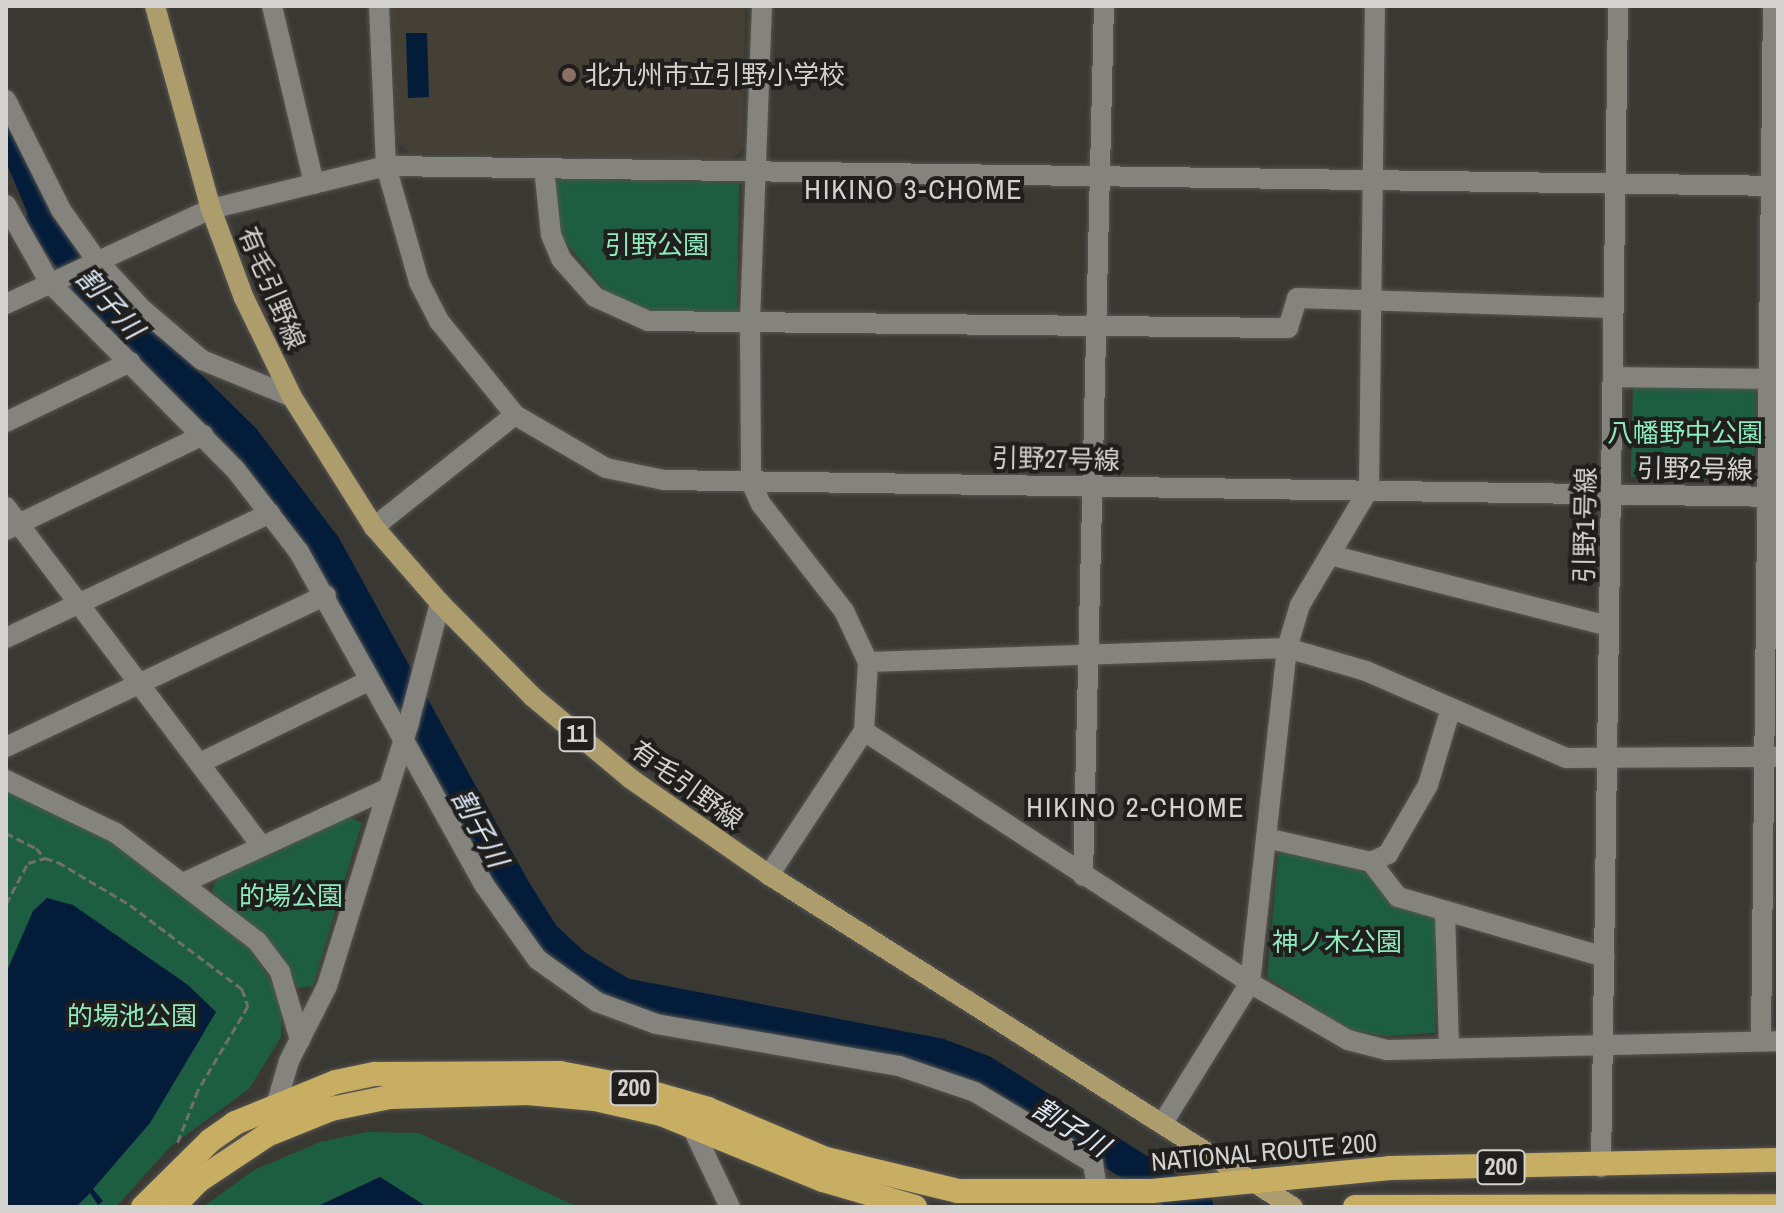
<!DOCTYPE html>
<html>
<head>
<meta charset="utf-8">
<style>
  body { margin:0 }
  #map { position:relative; width:1784px; height:1213px; overflow:hidden; background:#3a3833; font-family:"Archivo Narrow","Noto Sans JP",sans-serif }
  div>[style] { position:absolute }
  .built>* { inset:0; background:#454036 }
  .green>* { inset:0; background:#1d5d42 }
  .water>* { inset:0; background:#031c3a }
  .river>* { height:32px; margin:-16px; padding:0 16px; transform-origin:16px; border-radius:16px; background:#031c3a }
  .path>* { height:3px; margin-top:-1.5px; transform-origin:0; background:repeating-linear-gradient(90deg,#716f6b 0 8px,transparent 0 12px) }
  .roads { filter:drop-shadow(0 0 2px #565551) drop-shadow(0 0 2px #565551) }
  .minor>* { height:20px; margin:-10px; padding:0 10px; transform-origin:10px; border-radius:10px; background:#85837d }
  .major>* { height:20px; margin:-10px; padding:0 10px; transform-origin:10px; border-radius:10px; background:#ad9d6d }
  .highway>* { height:24px; margin:-12px; padding:0 12px; transform-origin:12px; border-radius:12px; background:#c8ae63 }
  .dots>* { width:22px; height:22px; translate:-50% -50%; box-sizing:border-box; border:4px solid #201f1d; border-radius:50% }
  span { translate:-50% -50%; white-space:nowrap; text-align:center; line-height:1.15; -webkit-text-stroke:8px #201f1d; paint-order:stroke }
  .shield-label span { padding:2px 6px; background:#201f1d; border:2px solid; border-radius:6px; -webkit-text-stroke-width:0 }
  .shield-label { font-size:24px; color:#d3d2cf; font-weight:700 }
  .poi-label { font-size:26px; color:#d3d2cf }
  .left { translate:0 -50%; text-align:left }
  .park-label { font-size:26px; color:#8ceabd }
  .street-label { font-size:26px; color:#d3d2cf }
  .neighbourhood-label { font-size:28px; color:#d3d2cf; letter-spacing:2px }
  .water-label { font-size:28px; color:#dae6f3; font-style:italic }
  .frame { position:absolute; inset:0; border:8px solid #d3d2cf; pointer-events:none }
</style>
</head>
<body>
<div id="map">
  <div class="built">
    <i style="clip-path:polygon(392px 6px,745px 6px,743px 148px,732px 159px,411px 153px,398px 143px)"></i>
  </div>
  <div class="green">
    <i style="clip-path:polygon(558px 179px,739px 183px,737px 315px,664px 312px,634px 307px,609px 295px,560px 235px,554px 185px)"></i>
    <i style="clip-path:polygon(1633px 387px,1756px 388px,1754px 482px,1631px 477px)"></i>
    <i style="clip-path:polygon(6px 788px,108px 837px,251px 950px,275px 986px,282px 1009px,281px 1037px,249px 1089px,171px 1146px,116px 1207px,6px 1207px)"></i>
    <i style="clip-path:polygon(349px 817px,362px 823px,313px 986px,297px 988px,283px 957px,212px 891px,218px 877px)"></i>
    <i style="clip-path:polygon(1285px 850px,1358px 868px,1435px 917px,1435px 1033px,1387px 1036px,1350px 1030px,1267px 977px,1278px 855px)"></i>
    <i style="clip-path:polygon(367px 1132px,419px 1133px,578px 1207px,683px 1207px,427px 1207px,380px 1177px,316px 1207px,203px 1207px,254px 1170px,320px 1142px)"></i>
  </div>
  <div class="water">
    <i style="clip-path:polygon(406px 33px,427px 33px,429px 97px,408px 98px)"></i>
    <i style="clip-path:polygon(6px 117px,79px 252px,57px 261px,29px 216px,6px 162px)"></i>
    <i style="clip-path:polygon(47px 898px,73px 905px,188px 985px,216px 1012px,150px 1123px,93px 1189px,103px 1201px,98px 1205px,90px 1193px,76px 1207px,6px 1207px,6px 973px,33px 911px)"></i>
    <i style="clip-path:polygon(380px 1177px,427px 1207px,316px 1207px)"></i>
  </div>
  <div class="river">
    <i style="left:42px;top:220px;width:90px;rotate:54deg"></i>
    <i style="left:95px;top:293px;width:209px;rotate:44.4deg"></i>
    <i style="left:244px;top:439px;width:134px;rotate:52.9deg"></i>
    <i style="left:325px;top:546px;width:389px;rotate:61.1deg"></i>
    <i style="left:513px;top:887px;width:58px;rotate:57.7deg"></i>
    <i style="left:544px;top:936px;width:42px;rotate:43.1deg"></i>
    <i style="left:575px;top:965px;width:56px;rotate:31.1deg"></i>
    <i style="left:623px;top:994px;width:321px;rotate:10.8deg"></i>
    <i style="left:938px;top:1054px;width:48px;rotate:20.7deg"></i>
    <i style="left:983px;top:1071px;width:254px;rotate:32.4deg"></i>
  </div>
  <div class="path">
    <i style="left:6px;top:833px;width:34px;rotate:27deg"></i>
    <i style="left:36px;top:848px;width:13px;rotate:48deg"></i>
    <i style="left:6px;top:904px;width:47px;rotate:-61.8deg"></i>
    <i style="left:28px;top:863px;width:18px;rotate:-16deg"></i>
    <i style="left:45px;top:858px;width:14px;rotate:17deg"></i>
    <i style="left:58px;top:862px;width:84px;rotate:30.8deg"></i>
    <i style="left:130px;top:905px;width:140px;rotate:36.9deg"></i>
    <i style="left:242px;top:989px;width:18px;rotate:71deg"></i>
    <i style="left:248px;top:1006px;width:98px;rotate:120.8deg"></i>
    <i style="left:198px;top:1090px;width:58px;rotate:111.3deg"></i>
  </div>
  <div class="roads">
    <div class="minor">
      <i style="left:272px;top:6px;width:183px;rotate:76.7deg"></i>
      <i style="left:379px;top:6px;width:160px;rotate:87.5deg"></i>
      <i style="left:386px;top:166px;width:121px;rotate:74.1deg"></i>
      <i style="left:419px;top:282px;width:44px;rotate:62.9deg"></i>
      <i style="left:439px;top:321px;width:121px;rotate:51deg"></i>
      <i style="left:515px;top:415px;width:105px;rotate:30.2deg"></i>
      <i style="left:606px;top:468px;width:59px;rotate:11.7deg"></i>
      <i style="left:664px;top:480px;width:1114px;rotate:0.87deg"></i>
      <i style="left:762px;top:6px;width:319px;rotate:92.2deg"></i>
      <i style="left:750px;top:325px;width:157px;rotate:89.6deg"></i>
      <i style="left:751px;top:482px;width:24px;rotate:66deg"></i>
      <i style="left:761px;top:504px;width:135px;rotate:52.2deg"></i>
      <i style="left:844px;top:611px;width:56px;rotate:64.8deg"></i>
      <i style="left:868px;top:662px;width:69px;rotate:93.3deg"></i>
      <i style="left:864px;top:731px;width:173px;rotate:123.4deg"></i>
      <i style="left:6px;top:100px;width:123px;rotate:63.4deg"></i>
      <i style="left:61px;top:210px;width:59px;rotate:54.7deg"></i>
      <i style="left:95px;top:258px;width:71px;rotate:47.3deg"></i>
      <i style="left:143px;top:310px;width:77px;rotate:40.3deg"></i>
      <i style="left:202px;top:360px;width:97px;rotate:22.3deg"></i>
      <i style="left:544px;top:168px;width:67px;rotate:84deg"></i>
      <i style="left:551px;top:235px;width:26px;rotate:67deg"></i>
      <i style="left:561px;top:259px;width:51px;rotate:48.2deg"></i>
      <i style="left:595px;top:297px;width:58px;rotate:24.4deg"></i>
      <i style="left:648px;top:321px;width:640px;rotate:0.63deg"></i>
      <i style="left:1288px;top:328px;width:31px;rotate:-73deg"></i>
      <i style="left:1297px;top:298px;width:315px;rotate:1.8deg"></i>
      <i style="left:6px;top:205px;width:90px;rotate:60.6deg"></i>
      <i style="left:50px;top:283px;width:262px;rotate:45.2deg"></i>
      <i style="left:235px;top:469px;width:105px;rotate:52.4deg"></i>
      <i style="left:299px;top:552px;width:382px;rotate:60.9deg"></i>
      <i style="left:485px;top:886px;width:90px;rotate:54.5deg"></i>
      <i style="left:537px;top:959px;width:74px;rotate:35.6deg"></i>
      <i style="left:597px;top:1002px;width:63px;rotate:20.4deg"></i>
      <i style="left:656px;top:1024px;width:247px;rotate:9.8deg"></i>
      <i style="left:899px;top:1066px;width:80px;rotate:18.9deg"></i>
      <i style="left:975px;top:1092px;width:138px;rotate:31deg"></i>
      <i style="left:1093px;top:1163px;width:30px;rotate:81deg"></i>
      <i style="left:6px;top:304px;width:226px;rotate:-24.9deg"></i>
      <i style="left:211px;top:209px;width:180px;rotate:-13.8deg"></i>
      <i style="left:386px;top:166px;width:1392px;rotate:0.82deg"></i>
      <i style="left:1614px;top:377px;width:156px;rotate:0.7deg"></i>
      <i style="left:6px;top:422px;width:138px;rotate:-25.8deg"></i>
      <i style="left:6px;top:507px;width:422px;rotate:53deg"></i>
      <i style="left:374px;top:527px;width:180px;rotate:-38.5deg"></i>
      <i style="left:6px;top:530px;width:219px;rotate:-25.7deg"></i>
      <i style="left:1330px;top:555px;width:287px;rotate:14.3deg"></i>
      <i style="left:6px;top:638px;width:292px;rotate:-25.3deg"></i>
      <i style="left:868px;top:662px;width:419px;rotate:-1.9deg"></i>
      <i style="left:1287px;top:648px;width:82px;rotate:16.2deg"></i>
      <i style="left:1366px;top:671px;width:218px;rotate:23.5deg"></i>
      <i style="left:1566px;top:758px;width:212px;rotate:-0.3deg"></i>
      <i style="left:864px;top:731px;width:461px;rotate:33.1deg"></i>
      <i style="left:1250px;top:983px;width:113px;rotate:30.2deg"></i>
      <i style="left:1348px;top:1040px;width:40px;rotate:14.4deg"></i>
      <i style="left:1387px;top:1050px;width:391px;rotate:-1.3deg"></i>
      <i style="left:6px;top:747px;width:354px;rotate:-25.4deg"></i>
      <i style="left:200px;top:763px;width:189px;rotate:-26deg"></i>
      <i style="left:6px;top:780px;width:122px;rotate:25.7deg"></i>
      <i style="left:116px;top:833px;width:178px;rotate:37.5deg"></i>
      <i style="left:257px;top:941px;width:39px;rotate:53deg"></i>
      <i style="left:280px;top:972px;width:71px;rotate:73.6deg"></i>
      <i style="left:1266px;top:838px;width:108px;rotate:12.9deg"></i>
      <i style="left:1371px;top:862px;width:44px;rotate:52.4deg"></i>
      <i style="left:1398px;top:897px;width:215px;rotate:16.2deg"></i>
      <i style="left:1371px;top:862px;width:19px;rotate:-25deg"></i>
      <i style="left:1388px;top:854px;width:80px;rotate:-59.9deg"></i>
      <i style="left:1428px;top:785px;width:80px;rotate:-73.4deg"></i>
      <i style="left:1083px;top:876px;width:870px;rotate:-88.62deg"></i>
      <i style="left:185px;top:882px;width:221px;rotate:-24.8deg"></i>
      <i style="left:1445px;top:912px;width:136px;rotate:88.3deg"></i>
      <i style="left:1761px;top:1041px;width:1035px;rotate:-89.34deg"></i>
      <i style="left:285px;top:1117px;width:17px;rotate:-118deg"></i>
      <i style="left:277px;top:1102px;width:43px;rotate:-73.7deg"></i>
      <i style="left:289px;top:1061px;width:84px;rotate:-63.1deg"></i>
      <i style="left:327px;top:986px;width:276px;rotate:-72.7deg"></i>
      <i style="left:409px;top:722px;width:123px;rotate:-75.4deg"></i>
      <i style="left:1164px;top:1121px;width:163px;rotate:-58.1deg"></i>
      <i style="left:1250px;top:983px;width:337px;rotate:-83.7deg"></i>
      <i style="left:1287px;top:648px;width:45px;rotate:-73.2deg"></i>
      <i style="left:1300px;top:605px;width:135px;rotate:-59.3deg"></i>
      <i style="left:1369px;top:489px;width:483px;rotate:-89.3deg"></i>
      <i style="left:691px;top:1125px;width:91px;rotate:64.6deg"></i>
      <i style="left:1601px;top:1167px;width:1161px;rotate:-89.16deg"></i>
    </div>
    <div class="major">
      <i style="left:155px;top:6px;width:211px;rotate:74.6deg"></i>
      <i style="left:211px;top:209px;width:95px;rotate:69.7deg"></i>
      <i style="left:244px;top:298px;width:110px;rotate:64.1deg"></i>
      <i style="left:292px;top:397px;width:154px;rotate:57.8deg"></i>
      <i style="left:374px;top:527px;width:101px;rotate:49deg"></i>
      <i style="left:440px;top:603px;width:132px;rotate:45.3deg"></i>
      <i style="left:533px;top:697px;width:128px;rotate:39.9deg"></i>
      <i style="left:631px;top:779px;width:168px;rotate:34.8deg"></i>
      <i style="left:769px;top:875px;width:620px;rotate:32.36deg"></i>
    </div>
    <div class="highway">
      <i style="left:143px;top:1207px;width:95px;rotate:-44.6deg"></i>
      <i style="left:211px;top:1140px;width:29px;rotate:-35deg"></i>
      <i style="left:235px;top:1123px;width:109px;rotate:-22.1deg"></i>
      <i style="left:336px;top:1082px;width:40px;rotate:-12deg"></i>
      <i style="left:375px;top:1074px;width:185px;rotate:-0.3deg"></i>
      <i style="left:560px;top:1073px;width:69px;rotate:10.8deg"></i>
      <i style="left:628px;top:1086px;width:83px;rotate:16deg"></i>
      <i style="left:708px;top:1109px;width:128px;rotate:23deg"></i>
      <i style="left:826px;top:1159px;width:136px;rotate:13.6deg"></i>
      <i style="left:958px;top:1191px;width:194px"></i>
      <i style="left:1152px;top:1191px;width:239px;rotate:-5.5deg"></i>
      <i style="left:1390px;top:1168px;width:388px;rotate:-1.2deg"></i>
      <i style="left:173px;top:1207px;width:36px;rotate:-46deg"></i>
      <i style="left:198px;top:1181px;width:83px;rotate:-33.7deg"></i>
      <i style="left:267px;top:1135px;width:69px;rotate:-22.1deg"></i>
      <i style="left:331px;top:1109px;width:60px;rotate:-11.5deg"></i>
      <i style="left:390px;top:1097px;width:137px;rotate:-1.7deg"></i>
      <i style="left:527px;top:1093px;width:68px;rotate:5deg"></i>
      <i style="left:595px;top:1099px;width:68px;rotate:12.8deg"></i>
      <i style="left:661px;top:1114px;width:175px;rotate:22.2deg"></i>
      <i style="left:823px;top:1180px;width:96px;rotate:16.4deg"></i>
      <i style="left:1355px;top:1207px;width:423px;rotate:-0.1deg"></i>
    </div>
  </div>
  <div class="dots">
    <i style="left:569px;top:75px;background:#8d6e63"></i>
  </div>
  <div class="shield-label">
    <span style="left:577px;top:734px">11</span>
    <span style="left:634px;top:1088px">200</span>
    <span style="left:1501px;top:1167px">200</span>
  </div>
  <div class="poi-label">
    <span class="left" style="left:585px;top:75px">北九州市立引野小学校</span>
  </div>
  <div class="park-label">
    <span style="left:657px;top:245px">引野公園</span>
    <span style="left:1685px;top:433px">八幡野中公園</span>
    <span style="left:291px;top:896px">的場公園</span>
    <span style="left:1337px;top:942px">神ノ木公園</span>
    <span style="left:132px;top:1016px">的場池公園</span>
  </div>
  <div class="street-label">
    <span style="left:272px;top:288px;rotate:67deg">有毛引野線</span>
    <span style="left:1056px;top:459px;rotate:1deg">引野27号線</span>
    <span style="left:1695px;top:469px;rotate:1deg">引野2号線</span>
    <span style="left:1585px;top:525px;rotate:-89deg">引野1号線</span>
    <span style="left:687px;top:785px;rotate:36deg">有毛引野線</span>
    <span style="left:1264px;top:1152px;rotate:-5deg">NATIONAL ROUTE 200</span>
  </div>
  <div class="neighbourhood-label">
    <span style="left:914px;top:189px">HIKINO 3-CHOME</span>
    <span style="left:1136px;top:807px">HIKINO 2-CHOME</span>
  </div>
  <div class="water-label">
    <span style="left:110px;top:303px;rotate:48deg">割子川</span>
    <span style="left:480px;top:828px;rotate:61deg">割子川</span>
    <span style="left:1071px;top:1127px;rotate:32deg">割子川</span>
  </div>
  <div class="frame"></div>
</div>
</body>
</html>
